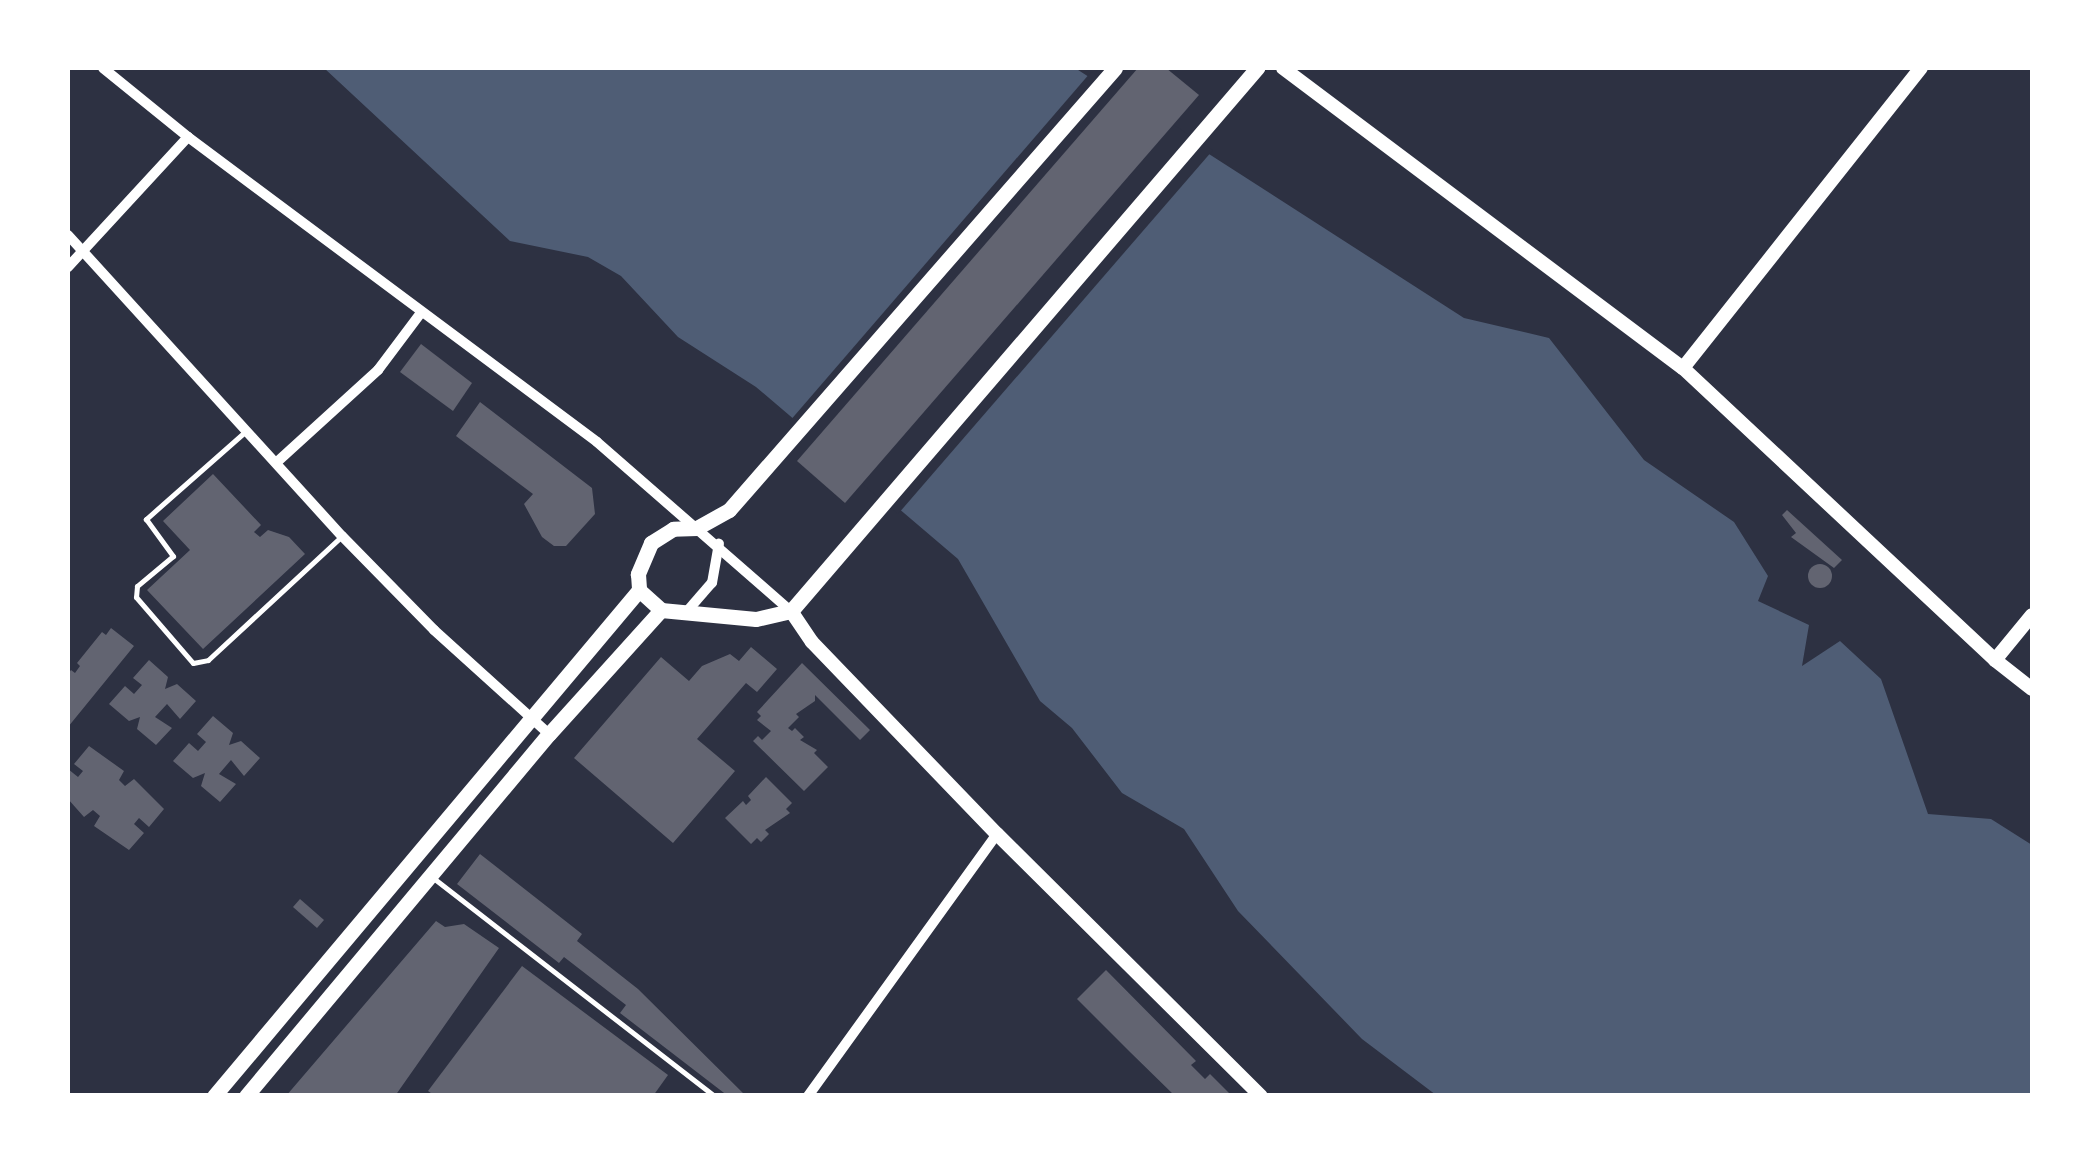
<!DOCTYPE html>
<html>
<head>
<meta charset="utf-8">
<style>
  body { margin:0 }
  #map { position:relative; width:2100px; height:1163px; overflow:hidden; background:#2d3142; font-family:"PT Serif",serif }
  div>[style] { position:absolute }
  .water>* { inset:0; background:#4f5d75 }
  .pier>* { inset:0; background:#2d3142 }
  .building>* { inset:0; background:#626471 }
  .round { border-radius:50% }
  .service>* { height:5px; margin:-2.5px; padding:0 2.5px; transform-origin:2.5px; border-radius:2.5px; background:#fff }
  .minor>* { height:10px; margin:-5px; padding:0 5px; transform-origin:5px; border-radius:5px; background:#fff }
  .tertiary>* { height:14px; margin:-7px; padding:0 7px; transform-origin:7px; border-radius:7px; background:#fff }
  .secondary>* { height:15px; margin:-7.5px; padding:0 7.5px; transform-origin:7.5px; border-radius:7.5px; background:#fff }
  span { translate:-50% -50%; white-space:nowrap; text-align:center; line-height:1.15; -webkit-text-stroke:10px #fff; paint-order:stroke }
  .frame { position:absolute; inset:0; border:70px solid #fff; pointer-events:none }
</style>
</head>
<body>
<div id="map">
  <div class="water">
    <i style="clip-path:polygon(324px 68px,1075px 68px,1464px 318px,1549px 338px,1644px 460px,1734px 522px,1768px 576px,1758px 601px,1809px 625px,1802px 666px,1840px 641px,1881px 679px,1928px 814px,1991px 819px,2032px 845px,2032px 1095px,1436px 1095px,1362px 1039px,1238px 911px,1184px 829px,1122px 793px,1072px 728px,1040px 701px,958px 559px,756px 387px,678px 337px,621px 276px,588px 257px,510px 241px)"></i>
  </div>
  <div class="pier">
    <i style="clip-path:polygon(1091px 72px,1213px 150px,898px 514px,789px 422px)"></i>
  </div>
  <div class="building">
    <i style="clip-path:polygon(1138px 68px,1166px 68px,1199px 95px,845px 503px,797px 461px)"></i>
    <i style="clip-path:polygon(421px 344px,472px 383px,453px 411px,400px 372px)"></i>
    <i style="clip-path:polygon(480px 402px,592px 488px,595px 514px,566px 546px,554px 546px,542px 537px,524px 504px,533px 494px,456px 436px)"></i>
    <i style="clip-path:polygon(213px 474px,261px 525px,254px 532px,260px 537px,268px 530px,289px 537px,305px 554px,203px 649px,147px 590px,190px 550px,163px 521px)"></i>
    <i style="clip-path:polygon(1787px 510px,1842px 560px,1834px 568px,1791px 537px,1796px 533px,1782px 515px)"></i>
    <i class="round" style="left:1808px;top:564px;width:24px;height:24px"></i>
    <i style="clip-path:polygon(111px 628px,134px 646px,68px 727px,68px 674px,71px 670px,75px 673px,80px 666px,77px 663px,102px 632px,106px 635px)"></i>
    <i style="clip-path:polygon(751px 647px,777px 669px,757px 692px,746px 683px,697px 739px,735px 771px,673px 843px,574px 758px,661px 657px,689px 681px,702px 666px,730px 654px,739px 661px)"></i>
    <i style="clip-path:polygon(149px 660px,168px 677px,165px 689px,177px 684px,196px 701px,180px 719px,167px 704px,155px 717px,172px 728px,156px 745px,137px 729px,140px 717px,129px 721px,109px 704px,125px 686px,134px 694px,142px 685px,133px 678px)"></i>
    <i style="clip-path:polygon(802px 663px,870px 730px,860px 740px,815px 695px,815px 701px,796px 714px,799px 717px,788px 728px,792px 731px,795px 728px,804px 737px,800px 740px,817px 750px,814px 753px,828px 767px,804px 791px,753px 741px,758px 736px,762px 740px,771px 731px,757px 720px,761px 716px,757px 712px)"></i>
    <i style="clip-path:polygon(213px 716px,233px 733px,229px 745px,241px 741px,260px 758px,244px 776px,231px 760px,219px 774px,236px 784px,220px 802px,201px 786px,205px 773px,193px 778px,173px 761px,189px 743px,198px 751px,206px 742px,197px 734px)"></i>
    <i style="clip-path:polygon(89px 746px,124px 771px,119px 780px,125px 786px,134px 779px,164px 809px,149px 827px,139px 818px,134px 824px,144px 833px,129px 850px,94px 826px,100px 816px,93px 810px,84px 817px,68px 799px,68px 769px,78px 777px,83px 771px,74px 764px)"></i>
    <i style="clip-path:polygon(766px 777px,792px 803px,786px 809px,790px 813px,765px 830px,769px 834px,761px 842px,757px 838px,751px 844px,725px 818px,743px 801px,746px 805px,751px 800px,748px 796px)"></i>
    <i style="clip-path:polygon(480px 854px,582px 934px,577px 941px,638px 989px,746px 1096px,728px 1096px,620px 1013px,626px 1005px,564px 957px,559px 963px,457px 884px)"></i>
    <i style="clip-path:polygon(300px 899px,324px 920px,317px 928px,293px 907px)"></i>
    <i style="clip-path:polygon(436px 921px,445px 927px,464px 924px,499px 948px,395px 1096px,286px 1096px)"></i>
    <i style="clip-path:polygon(522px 966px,668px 1075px,653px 1096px,435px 1096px,428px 1091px)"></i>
    <i style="clip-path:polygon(1106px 970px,1196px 1061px,1191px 1065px,1205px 1079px,1210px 1074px,1232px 1096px,1175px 1096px,1130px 1052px,1077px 999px)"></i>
  </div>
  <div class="service">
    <i style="left:247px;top:430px;width:135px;rotate:138.6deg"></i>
    <i style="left:146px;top:519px;width:46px;rotate:53.9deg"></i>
    <i style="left:173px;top:556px;width:47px;rotate:140.2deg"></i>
    <i style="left:137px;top:586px;width:11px;rotate:95deg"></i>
    <i style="left:136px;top:597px;width:87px;rotate:49.2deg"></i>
    <i style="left:193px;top:663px;width:15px;rotate:-11deg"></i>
    <i style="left:208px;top:660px;width:183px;rotate:-42.8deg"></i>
    <i style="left:432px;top:877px;width:357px;rotate:37.8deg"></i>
  </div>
  <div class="minor">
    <i style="left:103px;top:68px;width:109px;rotate:39.1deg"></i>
    <i style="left:188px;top:137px;width:510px;rotate:36.71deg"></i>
    <i style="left:597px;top:442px;width:257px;rotate:41.1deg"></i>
    <i style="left:68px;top:235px;width:407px;rotate:47.7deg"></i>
    <i style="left:342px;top:536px;width:132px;rotate:45.6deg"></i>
    <i style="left:434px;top:630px;width:155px;rotate:42.1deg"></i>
    <i style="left:68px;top:267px;width:177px;rotate:-47.3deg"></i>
    <i style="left:277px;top:462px;width:137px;rotate:-42.3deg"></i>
    <i style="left:378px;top:370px;width:70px;rotate:-53.1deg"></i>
    <i style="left:689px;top:609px;width:35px;rotate:-49deg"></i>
    <i style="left:712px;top:583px;width:40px;rotate:-80deg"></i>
    <i style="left:808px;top:1096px;width:323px;rotate:-54.2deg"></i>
  </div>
  <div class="tertiary">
    <i style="left:1283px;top:68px;width:500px;rotate:36.9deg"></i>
    <i style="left:1683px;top:368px;width:427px;rotate:43.1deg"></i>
    <i style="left:1995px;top:660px;width:47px;rotate:38.1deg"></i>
    <i style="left:1683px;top:368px;width:383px;rotate:-51.6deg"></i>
    <i style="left:791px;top:611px;width:37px;rotate:56deg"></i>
    <i style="left:812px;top:642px;width:267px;rotate:46.1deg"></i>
    <i style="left:997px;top:834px;width:372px;rotate:44.8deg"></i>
    <i style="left:1995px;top:660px;width:58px;rotate:-50.6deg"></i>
  </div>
  <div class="secondary">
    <i style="left:1115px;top:68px;width:587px;rotate:131.13deg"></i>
    <i style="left:729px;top:510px;width:37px;rotate:151deg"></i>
    <i style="left:697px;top:528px;width:24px;rotate:178deg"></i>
    <i style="left:673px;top:529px;width:26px;rotate:148deg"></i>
    <i style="left:651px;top:543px;width:34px;rotate:113deg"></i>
    <i style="left:638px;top:574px;width:16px;rotate:86deg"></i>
    <i style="left:639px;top:590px;width:30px;rotate:42deg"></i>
    <i style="left:661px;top:610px;width:95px;rotate:5.4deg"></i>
    <i style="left:756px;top:619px;width:36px;rotate:-13deg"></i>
    <i style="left:791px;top:611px;width:716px;rotate:-49.36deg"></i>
    <i style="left:214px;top:1096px;width:661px;rotate:-49.97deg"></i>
    <i style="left:246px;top:1096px;width:472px;rotate:-50.1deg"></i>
    <i style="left:549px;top:734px;width:167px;rotate:-47.9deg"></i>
  </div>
  <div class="frame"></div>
</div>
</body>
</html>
